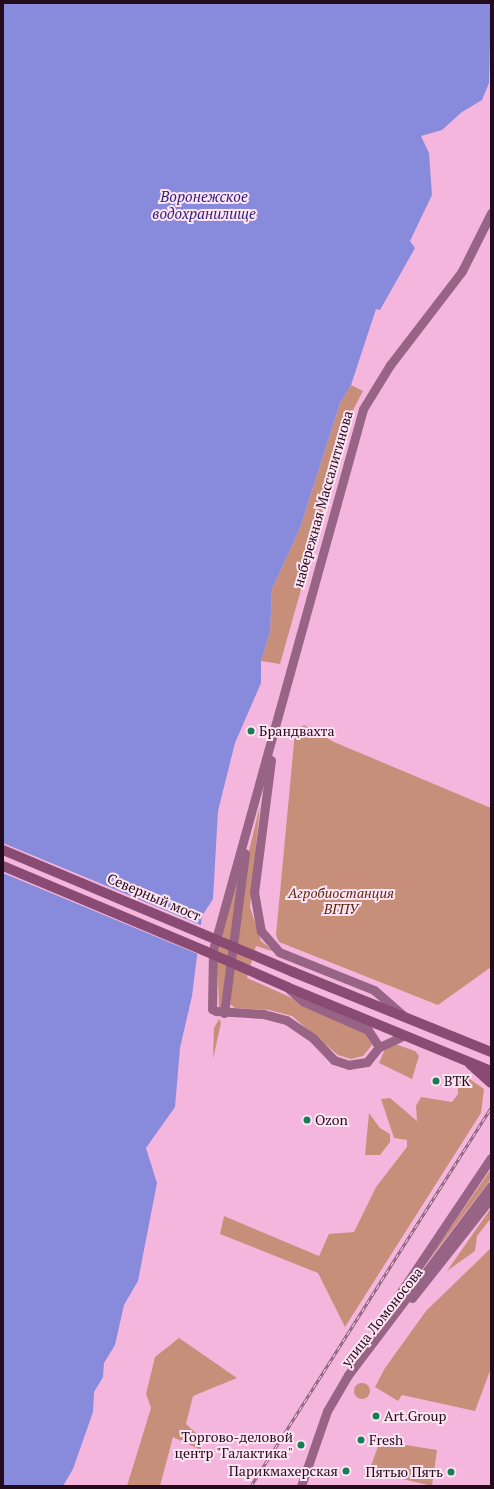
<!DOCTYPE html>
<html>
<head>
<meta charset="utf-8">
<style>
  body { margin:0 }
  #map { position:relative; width:494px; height:1489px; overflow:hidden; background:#f5b6dd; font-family:"PT Serif",serif }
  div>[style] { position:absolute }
  .green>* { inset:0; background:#c78f7a }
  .round { border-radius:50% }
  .water>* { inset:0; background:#888bdb }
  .pier>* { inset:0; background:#f5b6dd }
  .secondary>* { height:9px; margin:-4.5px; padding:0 4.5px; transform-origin:4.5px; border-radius:4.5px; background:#986485 }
  .primary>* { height:10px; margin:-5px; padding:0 5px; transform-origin:5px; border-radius:5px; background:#894a74 }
  .rail>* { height:3px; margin-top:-1.5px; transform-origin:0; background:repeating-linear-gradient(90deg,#ffe5f4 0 4.5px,#895f79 0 9px); box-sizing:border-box; border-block:1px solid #895f79 }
  .primary-bridge>* { height:10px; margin:-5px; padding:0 5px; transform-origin:5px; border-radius:5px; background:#894a74 }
  .dots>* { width:11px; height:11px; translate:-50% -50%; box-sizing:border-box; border:2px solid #ffe5f4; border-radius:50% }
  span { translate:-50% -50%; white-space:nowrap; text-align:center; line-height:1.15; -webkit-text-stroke:4px #ffe5f4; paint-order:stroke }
  .street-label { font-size:14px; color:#220c1b }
  .poi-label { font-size:14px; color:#220c1b }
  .left { translate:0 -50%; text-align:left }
  .right { translate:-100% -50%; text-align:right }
  .park-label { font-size:14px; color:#5d250d; font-style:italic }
  .water-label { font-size:15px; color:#2c1d7b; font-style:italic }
  .frame { position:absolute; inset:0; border:4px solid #220c1b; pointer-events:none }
</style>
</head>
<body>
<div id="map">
  <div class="green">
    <i style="clip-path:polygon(351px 385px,363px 391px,354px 408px,334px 473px,280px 664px,261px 661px,270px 632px,272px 589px,300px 528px,340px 403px)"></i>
    <i style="clip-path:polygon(304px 725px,334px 742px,491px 808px,491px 967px,438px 1005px,279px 942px,276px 935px,295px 732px)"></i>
    <i style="clip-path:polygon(260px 805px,250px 907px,261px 941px,275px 952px,256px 946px,247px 978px,366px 1031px,372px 1045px,363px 1056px,351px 1059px,338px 1055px,292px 1016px,269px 1010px,235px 1008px,230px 1004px,248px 855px)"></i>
    <i style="clip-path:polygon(241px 863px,221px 1007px,219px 1008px,217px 953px)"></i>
    <i style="clip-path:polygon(219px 1019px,221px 1023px,213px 1059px,214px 1028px)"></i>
    <i style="clip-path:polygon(395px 1044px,415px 1051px,419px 1056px,412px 1079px,379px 1063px,385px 1049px)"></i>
    <i style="clip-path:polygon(464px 1075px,484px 1089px,481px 1113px,345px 1327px,318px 1273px,220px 1234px,224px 1216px,319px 1256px,329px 1234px,354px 1232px,376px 1187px,407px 1147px,407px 1140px,394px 1138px,381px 1099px,390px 1098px,417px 1121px,416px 1106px,421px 1097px,452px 1102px,458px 1094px,458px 1079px)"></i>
    <i style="clip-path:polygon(369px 1113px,380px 1128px,390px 1134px,390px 1142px,380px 1155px,365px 1155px)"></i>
    <i style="clip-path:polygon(491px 1169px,491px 1179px,407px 1289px,453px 1224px)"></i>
    <i style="clip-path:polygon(491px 1208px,491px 1218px,477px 1236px,475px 1251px,447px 1271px)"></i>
    <i style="clip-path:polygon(491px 1248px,491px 1368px,475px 1411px,402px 1395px,398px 1401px,375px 1387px,385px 1368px,426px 1311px)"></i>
    <i style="clip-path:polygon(179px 1338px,237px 1378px,193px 1396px,186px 1424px,200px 1437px,201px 1450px,173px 1437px,160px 1486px,127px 1486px,151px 1408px,146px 1394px,155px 1357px)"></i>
    <i class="round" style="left:354px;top:1383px;width:16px;height:16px"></i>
    <i style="clip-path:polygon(380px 1441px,437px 1450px,432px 1486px,369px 1471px)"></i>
  </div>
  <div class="water">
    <i style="clip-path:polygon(3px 3px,491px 3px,489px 83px,482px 100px,462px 112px,442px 130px,421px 136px,429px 153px,432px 195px,410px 241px,415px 248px,380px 310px,376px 309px,351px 385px,340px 403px,300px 528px,272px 589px,270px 632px,261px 661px,261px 683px,235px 743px,218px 811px,213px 899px,202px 916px,192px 996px,180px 1048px,175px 1107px,146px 1148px,157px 1183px,138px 1281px,124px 1305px,115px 1345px,104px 1363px,103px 1377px,94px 1392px,93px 1412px,73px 1469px,63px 1486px,3px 1486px)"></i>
  </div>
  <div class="pier">
    <i style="clip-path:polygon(3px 843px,203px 926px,200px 955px,3px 873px)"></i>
  </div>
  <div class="secondary">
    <i style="left:271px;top:760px;width:133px;rotate:97.3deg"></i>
    <i style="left:254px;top:892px;width:40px;rotate:80deg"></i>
    <i style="left:261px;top:931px;width:28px;rotate:49deg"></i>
    <i style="left:279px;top:952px;width:102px;rotate:21.8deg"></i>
    <i style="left:374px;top:990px;width:38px;rotate:41deg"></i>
    <i style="left:289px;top:989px;width:20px;rotate:41deg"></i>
    <i style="left:304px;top:1002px;width:70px;rotate:23.6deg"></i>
    <i style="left:368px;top:1030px;width:20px;rotate:57deg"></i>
    <i style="left:224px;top:1013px;width:161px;rotate:-82.5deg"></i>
    <i style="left:403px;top:1036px;width:26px;rotate:155deg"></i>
    <i style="left:379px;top:1047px;width:19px;rotate:129deg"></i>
    <i style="left:367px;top:1062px;width:18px;rotate:171deg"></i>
    <i style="left:349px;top:1065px;width:16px;rotate:-162deg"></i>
    <i style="left:334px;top:1060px;width:30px;rotate:-134deg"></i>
    <i style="left:313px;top:1038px;width:32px;rotate:-146deg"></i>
    <i style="left:286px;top:1020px;width:24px;rotate:-165deg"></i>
    <i style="left:263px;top:1014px;width:47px;rotate:-176.3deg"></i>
    <i style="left:216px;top:1011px;width:4px;rotate:-153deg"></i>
    <i style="left:212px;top:1009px;width:59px;rotate:-89deg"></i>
    <i style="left:213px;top:950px;width:561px;rotate:-74.5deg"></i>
    <i style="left:363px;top:409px;width:52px;rotate:-58.5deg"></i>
    <i style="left:390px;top:365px;width:118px;rotate:-52.5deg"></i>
    <i style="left:462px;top:271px;width:65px;rotate:-63.4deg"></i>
    <i style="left:412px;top:1298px;width:127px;rotate:-51.7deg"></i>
    <i style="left:380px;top:1323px;width:199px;rotate:-56.1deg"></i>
    <i style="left:301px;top:1486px;width:79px;rotate:-70.9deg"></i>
    <i style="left:327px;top:1411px;width:42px;rotate:-59.7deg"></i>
    <i style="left:348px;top:1375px;width:237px;rotate:-52.9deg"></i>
  </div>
  <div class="primary">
    <i style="left:3px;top:866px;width:219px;rotate:22.8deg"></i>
    <i style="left:293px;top:972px;width:214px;rotate:22deg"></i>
    <i style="left:287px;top:987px;width:221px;rotate:22.4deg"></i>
    <i style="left:470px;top:1064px;width:28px;rotate:42deg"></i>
  </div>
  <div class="rail">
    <i style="left:251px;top:1486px;width:448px;rotate:-57.6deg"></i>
  </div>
  <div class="primary-bridge">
    <i style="left:3px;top:850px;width:315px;rotate:22.8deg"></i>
    <i style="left:205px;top:951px;width:90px;rotate:23.7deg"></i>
  </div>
  <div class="dots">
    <i style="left:251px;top:731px;background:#187c55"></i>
    <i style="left:436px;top:1081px;background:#187c55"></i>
    <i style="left:307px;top:1120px;background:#187c55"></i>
    <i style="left:376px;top:1416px;background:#187c55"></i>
    <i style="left:361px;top:1440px;background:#187c55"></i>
    <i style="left:301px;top:1445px;background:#187c55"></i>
    <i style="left:346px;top:1471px;background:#187c55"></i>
    <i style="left:451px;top:1472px;background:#187c55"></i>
  </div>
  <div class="street-label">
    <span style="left:323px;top:499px;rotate:-74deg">набережная Массалитинова</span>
    <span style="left:154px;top:897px;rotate:23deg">Северный мост</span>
    <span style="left:382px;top:1317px;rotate:-52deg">улица Ломоносова</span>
  </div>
  <div class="poi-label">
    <span class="left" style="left:259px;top:731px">Брандвахта</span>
    <span class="left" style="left:444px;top:1081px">ВТК</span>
    <span class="left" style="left:315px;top:1120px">Ozon</span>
    <span class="left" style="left:384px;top:1416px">Art.Group</span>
    <span class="right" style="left:293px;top:1445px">Торгово-деловой<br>центр "Галактика"</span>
    <span class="left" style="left:369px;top:1440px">Fresh</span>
    <span class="right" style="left:338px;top:1471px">Парикмахерская</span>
    <span class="right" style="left:443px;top:1472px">Пятью Пять</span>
  </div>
  <div class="park-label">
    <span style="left:341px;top:901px">Агробиостанция<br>ВГПУ</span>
  </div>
  <div class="water-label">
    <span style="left:204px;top:205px">Воронежское<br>водохранилище</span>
  </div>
  <div class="frame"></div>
</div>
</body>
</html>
